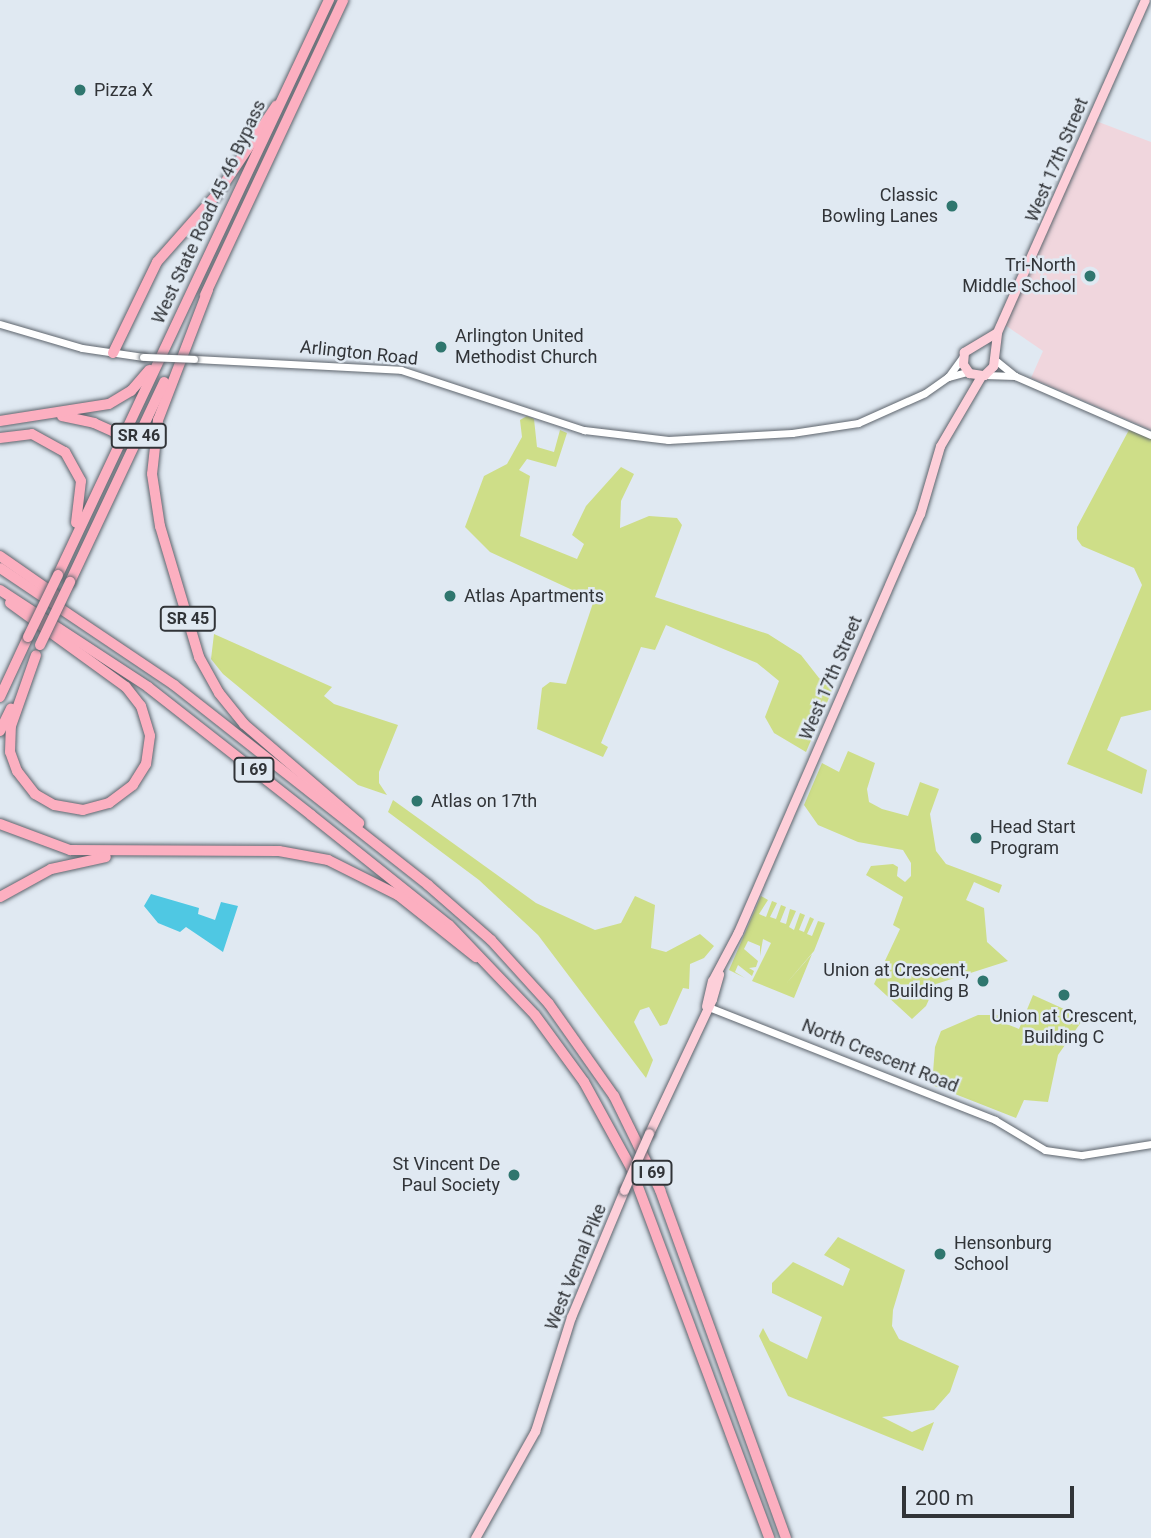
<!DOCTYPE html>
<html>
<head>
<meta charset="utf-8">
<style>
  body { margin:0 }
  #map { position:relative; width:1151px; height:1538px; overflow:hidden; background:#e0e9f2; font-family:Roboto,sans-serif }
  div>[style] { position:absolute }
  .education>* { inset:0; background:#f0d6dd }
  .green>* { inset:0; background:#cede88 }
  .water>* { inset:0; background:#4fc8e3 }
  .roads { filter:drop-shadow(0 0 2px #5e656d) drop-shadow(0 0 2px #5e656d) }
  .minor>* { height:7px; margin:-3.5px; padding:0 3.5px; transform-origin:3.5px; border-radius:3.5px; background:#fff }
  .major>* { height:9px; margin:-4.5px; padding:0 4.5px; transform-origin:4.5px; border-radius:4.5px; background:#fdcfd9 }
  .highway>* { height:10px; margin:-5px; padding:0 5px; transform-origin:5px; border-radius:5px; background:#fcafc0 }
  .bridges { filter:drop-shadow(0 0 2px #5e656d) drop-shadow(0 0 2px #5e656d) }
  .minor-bridge>* { height:7px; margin:-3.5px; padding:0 3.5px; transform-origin:3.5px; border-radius:3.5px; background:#fff }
  .major-bridge>* { height:9px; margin:-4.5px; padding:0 4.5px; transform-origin:4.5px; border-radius:4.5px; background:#fdcfd9 }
  .highway-bridge>* { height:10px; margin:-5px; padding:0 5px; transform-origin:5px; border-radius:5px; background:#fcafc0 }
  .dots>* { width:19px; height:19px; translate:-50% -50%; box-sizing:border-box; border:4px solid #e0e9f2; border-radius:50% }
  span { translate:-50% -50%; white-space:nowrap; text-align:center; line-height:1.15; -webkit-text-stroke:5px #e0e9f2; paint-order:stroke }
  .shield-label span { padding:2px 5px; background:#e0e9f2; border:2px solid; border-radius:5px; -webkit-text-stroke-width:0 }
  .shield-label { font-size:16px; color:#313438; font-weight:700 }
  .poi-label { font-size:18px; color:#313438 }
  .left { translate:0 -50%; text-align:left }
  .right { translate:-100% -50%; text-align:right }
  .street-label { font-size:18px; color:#313438 }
  .scale { position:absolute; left:902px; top:1486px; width:172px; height:32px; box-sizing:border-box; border:4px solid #313438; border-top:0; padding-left:9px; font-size:21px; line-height:24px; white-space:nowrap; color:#313438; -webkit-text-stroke:5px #e0e9f2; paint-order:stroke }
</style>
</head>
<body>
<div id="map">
  <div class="education">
    <i style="clip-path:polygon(1096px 121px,1151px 142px,1151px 430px,1031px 378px,1043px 351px,1005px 325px)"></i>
  </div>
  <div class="green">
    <i style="clip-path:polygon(527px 416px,534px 419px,537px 447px,554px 452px,560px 430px,567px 433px,556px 467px,527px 459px,519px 470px,530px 476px,520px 536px,577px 559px,584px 544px,572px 535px,586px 506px,621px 467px,634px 474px,621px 501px,620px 528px,649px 516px,677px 518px,682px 525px,655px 597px,768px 634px,801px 655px,819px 678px,834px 686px,806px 752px,774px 733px,765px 717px,779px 681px,757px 663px,666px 625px,655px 650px,641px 647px,601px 743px,608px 747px,603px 757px,537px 729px,542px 688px,550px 682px,566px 684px,594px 600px,490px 552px,465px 527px,484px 476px,507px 464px,522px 437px,520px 420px)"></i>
    <i style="clip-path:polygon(1130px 428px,1151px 439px,1151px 710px,1121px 717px,1107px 750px,1147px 770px,1142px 794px,1067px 764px,1142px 585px,1134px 568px,1082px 546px,1077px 539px,1077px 527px)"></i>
    <i style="clip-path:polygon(214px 634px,332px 687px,324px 696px,334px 704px,398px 725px,379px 772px,379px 783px,387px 795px,358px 785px,223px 674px,211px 659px)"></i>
    <i style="clip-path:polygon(848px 751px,875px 763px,867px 789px,869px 802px,882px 809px,908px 816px,920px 782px,939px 789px,930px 814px,936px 851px,946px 864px,1002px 885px,999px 893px,974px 882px,966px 900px,984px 908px,987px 942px,1008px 961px,936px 984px,926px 1006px,912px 1019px,874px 984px,900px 929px,893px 925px,903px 897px,866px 875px,871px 866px,893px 864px,898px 867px,897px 876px,905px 882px,911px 876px,911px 863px,903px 850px,858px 842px,818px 825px,804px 805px,822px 763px,839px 772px)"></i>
    <i style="clip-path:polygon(393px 800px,536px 903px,595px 930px,621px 923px,635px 896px,655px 905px,651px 948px,666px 952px,700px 934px,714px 946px,704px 958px,690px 964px,689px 989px,683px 988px,667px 1024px,660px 1026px,649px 1007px,640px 1010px,634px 1022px,653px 1060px,646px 1078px,538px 935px,479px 880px,388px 812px)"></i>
    <i style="clip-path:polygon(761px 896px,768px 900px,759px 914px,766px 917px,772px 901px,777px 903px,770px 917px,776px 919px,781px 905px,786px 907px,780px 922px,786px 924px,790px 909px,796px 911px,789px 927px,794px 930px,800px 913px,805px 915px,799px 930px,804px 932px,810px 917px,814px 919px,807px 934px,812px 936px,818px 921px,825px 923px,814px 951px,785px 985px,812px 954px,794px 998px,752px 981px,771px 943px,763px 939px,760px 956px,760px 946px,748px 941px,744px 949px,758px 961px,756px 967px,749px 968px,754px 971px,752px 976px,738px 965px,735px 972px,745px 978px,729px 970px)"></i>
    <i style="clip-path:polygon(1033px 995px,1084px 1018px,1058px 1055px,1048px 1102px,1024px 1100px,1016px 1118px,932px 1085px,935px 1047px,941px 1031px,978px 1015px,999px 1015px,1006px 1017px,1004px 1023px,1019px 1029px)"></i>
    <i style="clip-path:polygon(838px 1237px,905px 1270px,893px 1310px,892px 1326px,899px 1339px,959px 1366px,950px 1392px,934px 1410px,882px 1417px,912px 1432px,934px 1422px,923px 1451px,788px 1396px,759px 1336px,763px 1328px,770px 1341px,807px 1359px,822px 1317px,772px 1293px,772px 1283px,793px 1262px,843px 1286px,850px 1269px,824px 1255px)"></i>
  </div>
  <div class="water">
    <i style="clip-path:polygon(151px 894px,199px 908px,198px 914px,215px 920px,221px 902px,238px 906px,223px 952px,186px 927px,180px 932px,158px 923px,144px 906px)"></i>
  </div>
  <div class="roads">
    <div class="minor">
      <i style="left:0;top:324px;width:85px;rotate:16.3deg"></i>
      <i style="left:82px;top:348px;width:62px;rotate:8.4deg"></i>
      <i style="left:194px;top:359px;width:207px;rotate:3deg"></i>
      <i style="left:401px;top:370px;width:193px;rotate:18.2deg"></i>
      <i style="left:584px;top:430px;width:85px;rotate:6.8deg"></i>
      <i style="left:668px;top:440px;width:124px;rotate:-3.2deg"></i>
      <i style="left:792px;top:433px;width:67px;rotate:-8.6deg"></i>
      <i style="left:858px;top:423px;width:73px;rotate:-24.1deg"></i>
      <i style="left:925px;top:393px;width:28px;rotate:-35deg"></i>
      <i style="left:948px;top:377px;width:26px;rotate:-54deg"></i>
      <i style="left:994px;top:359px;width:27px;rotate:39deg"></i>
      <i style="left:1015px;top:376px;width:148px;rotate:23.5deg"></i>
      <i style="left:984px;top:375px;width:31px;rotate:2deg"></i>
      <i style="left:948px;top:377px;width:20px;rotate:-15deg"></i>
      <i style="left:706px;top:1006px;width:311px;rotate:21.5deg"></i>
      <i style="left:995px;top:1120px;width:58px;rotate:31deg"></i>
      <i style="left:1045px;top:1150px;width:37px;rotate:8deg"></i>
      <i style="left:1082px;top:1155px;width:70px;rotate:-9.1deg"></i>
    </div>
    <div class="major">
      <i style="left:997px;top:332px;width:39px;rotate:149deg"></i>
      <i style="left:964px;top:352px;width:12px;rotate:95deg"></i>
      <i style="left:963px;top:364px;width:11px;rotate:56deg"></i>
      <i style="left:969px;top:373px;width:15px;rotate:8deg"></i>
      <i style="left:984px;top:375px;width:13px;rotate:-45deg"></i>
      <i style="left:993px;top:366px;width:34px;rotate:-83deg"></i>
      <i style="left:997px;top:332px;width:363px;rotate:-66deg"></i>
      <i style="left:706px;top:1006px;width:26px;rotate:-77deg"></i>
      <i style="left:712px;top:981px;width:55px;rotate:-62deg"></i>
      <i style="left:738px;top:932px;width:456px;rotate:-66.5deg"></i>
      <i style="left:920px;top:514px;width:71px;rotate:-73.6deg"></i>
      <i style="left:940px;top:446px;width:81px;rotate:-59.6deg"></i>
      <i style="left:649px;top:1133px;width:148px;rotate:-64.8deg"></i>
      <i style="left:712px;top:999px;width:26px;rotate:-74deg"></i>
      <i style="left:475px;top:1538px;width:123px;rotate:-60.7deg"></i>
      <i style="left:535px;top:1431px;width:120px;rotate:-72.5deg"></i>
      <i style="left:571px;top:1317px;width:138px;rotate:-67.3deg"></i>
    </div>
    <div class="highway">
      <i style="left:208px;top:290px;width:139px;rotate:111deg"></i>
      <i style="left:158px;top:420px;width:54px;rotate:96.3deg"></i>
      <i style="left:152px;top:474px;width:53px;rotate:81.3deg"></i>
      <i style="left:160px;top:526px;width:137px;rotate:73.4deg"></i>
      <i style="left:199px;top:657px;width:41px;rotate:60.9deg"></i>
      <i style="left:219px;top:693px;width:40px;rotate:51deg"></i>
      <i style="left:244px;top:724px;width:152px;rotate:40.7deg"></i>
      <i style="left:205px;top:295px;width:326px;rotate:-64.9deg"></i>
      <i style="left:113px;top:353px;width:101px;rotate:-64.2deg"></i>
      <i style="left:157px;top:262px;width:92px;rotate:-48.5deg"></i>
      <i style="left:218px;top:193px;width:105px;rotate:-56.3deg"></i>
      <i style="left:62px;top:416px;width:33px;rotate:12deg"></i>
      <i style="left:94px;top:423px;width:22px;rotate:24deg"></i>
      <i style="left:114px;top:432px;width:16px;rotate:47deg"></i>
      <i style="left:0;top:421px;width:110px;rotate:-8.9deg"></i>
      <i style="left:109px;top:404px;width:26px;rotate:-31deg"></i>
      <i style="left:131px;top:391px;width:28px;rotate:-49deg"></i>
      <i style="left:0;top:438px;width:32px;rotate:-7deg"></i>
      <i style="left:32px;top:434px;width:38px;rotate:29deg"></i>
      <i style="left:65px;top:452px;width:33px;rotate:61deg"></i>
      <i style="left:81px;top:481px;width:42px;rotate:96.8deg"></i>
      <i style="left:0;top:556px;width:68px;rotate:34.9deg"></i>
      <i style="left:0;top:568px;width:210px;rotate:33.9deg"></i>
      <i style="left:174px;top:685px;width:323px;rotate:38.2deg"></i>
      <i style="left:428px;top:885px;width:84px;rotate:41.1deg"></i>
      <i style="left:491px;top:940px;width:86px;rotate:47.8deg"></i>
      <i style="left:549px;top:1004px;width:113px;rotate:54.8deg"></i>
      <i style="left:614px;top:1096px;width:105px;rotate:63.9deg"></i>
      <i style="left:660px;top:1190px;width:370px;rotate:70.1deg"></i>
      <i style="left:58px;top:575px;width:636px;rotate:-64.77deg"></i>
      <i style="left:70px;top:582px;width:221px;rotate:-64.8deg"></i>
      <i style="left:0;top:590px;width:177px;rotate:33.2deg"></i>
      <i style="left:148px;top:687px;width:207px;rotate:38.1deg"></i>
      <i style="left:311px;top:815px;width:176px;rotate:38.6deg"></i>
      <i style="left:449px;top:925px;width:124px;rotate:46.3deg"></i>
      <i style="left:535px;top:1015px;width:83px;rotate:53.8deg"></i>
      <i style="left:584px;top:1082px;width:98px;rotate:61.3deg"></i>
      <i style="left:631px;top:1168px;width:395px;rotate:69.5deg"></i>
      <i style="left:10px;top:603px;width:143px;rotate:35.9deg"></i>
      <i style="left:126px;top:687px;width:24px;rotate:52deg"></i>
      <i style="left:141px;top:706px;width:31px;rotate:73deg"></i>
      <i style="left:150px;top:736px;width:28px;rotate:98deg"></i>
      <i style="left:146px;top:764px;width:25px;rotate:122deg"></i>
      <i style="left:133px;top:785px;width:30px;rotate:143deg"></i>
      <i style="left:109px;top:803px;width:27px;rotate:165deg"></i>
      <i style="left:83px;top:810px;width:29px;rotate:-170deg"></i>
      <i style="left:54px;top:805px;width:22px;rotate:-150deg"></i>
      <i style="left:35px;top:794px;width:29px;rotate:-128deg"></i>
      <i style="left:17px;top:771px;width:20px;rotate:-110deg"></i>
      <i style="left:10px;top:752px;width:26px;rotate:-88deg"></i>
      <i style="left:11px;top:726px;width:75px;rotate:-70.6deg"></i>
      <i style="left:0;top:697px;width:66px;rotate:-65deg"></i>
      <i style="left:0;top:731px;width:25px;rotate:-64deg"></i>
      <i style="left:0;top:824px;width:75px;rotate:20.4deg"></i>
      <i style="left:70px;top:850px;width:209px;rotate:0.3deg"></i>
      <i style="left:279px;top:851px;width:50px;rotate:10.4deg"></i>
      <i style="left:328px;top:860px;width:78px;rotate:26.6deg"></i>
      <i style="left:398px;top:895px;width:100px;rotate:38.5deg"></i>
      <i style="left:0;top:897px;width:58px;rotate:-28.8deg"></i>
      <i style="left:51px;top:869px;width:56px;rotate:-12.3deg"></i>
    </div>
  </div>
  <div class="bridges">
    <div class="minor-bridge">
      <i style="left:143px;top:357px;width:51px;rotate:2.2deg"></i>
    </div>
    <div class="major-bridge">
      <i style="left:624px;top:1190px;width:62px;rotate:-66.3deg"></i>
    </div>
    <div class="highway-bridge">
      <i style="left:28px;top:637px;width:69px;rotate:-64.2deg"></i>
      <i style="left:40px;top:645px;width:70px;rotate:-64.5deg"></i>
    </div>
  </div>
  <div class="dots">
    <i style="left:80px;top:90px;background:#2f766e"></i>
    <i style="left:952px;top:206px;background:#2f766e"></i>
    <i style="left:1090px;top:276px;background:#2f766e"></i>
    <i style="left:441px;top:347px;background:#2f766e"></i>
    <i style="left:450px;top:596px;background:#2f766e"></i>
    <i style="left:417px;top:801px;background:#2f766e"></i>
    <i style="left:976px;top:838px;background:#2f766e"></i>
    <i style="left:983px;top:981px;background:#2f766e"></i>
    <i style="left:1064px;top:995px;background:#2f766e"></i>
    <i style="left:514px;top:1175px;background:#2f766e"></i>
    <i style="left:940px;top:1254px;background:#2f766e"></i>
  </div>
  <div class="shield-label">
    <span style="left:139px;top:436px">SR 46</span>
    <span style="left:188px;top:619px">SR 45</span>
    <span style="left:254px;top:770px">I 69</span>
    <span style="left:652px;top:1173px">I 69</span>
  </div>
  <div class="poi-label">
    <span class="left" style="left:94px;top:90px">Pizza X</span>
    <span class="right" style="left:938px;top:206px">Classic<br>Bowling Lanes</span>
    <span class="right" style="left:1076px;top:276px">Tri-North<br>Middle School</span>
    <span class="left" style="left:455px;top:347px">Arlington United<br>Methodist Church</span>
    <span class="left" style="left:464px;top:596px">Atlas Apartments</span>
    <span class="left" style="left:431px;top:801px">Atlas on 17th</span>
    <span class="left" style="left:990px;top:838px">Head Start<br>Program</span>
    <span class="right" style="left:969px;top:981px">Union at Crescent,<br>Building B</span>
    <span style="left:1064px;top:1027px">Union at Crescent,<br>Building C</span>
    <span class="right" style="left:500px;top:1175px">St Vincent De<br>Paul Society</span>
    <span class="left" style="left:954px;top:1254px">Hensonburg<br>School</span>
  </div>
  <div class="street-label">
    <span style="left:1057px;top:160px;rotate:-67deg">West 17th Street</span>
    <span style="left:209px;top:212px;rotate:-65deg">West State Road 45 46 Bypass</span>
    <span style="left:359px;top:353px;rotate:6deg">Arlington Road</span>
    <span style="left:831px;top:678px;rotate:-67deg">West 17th Street</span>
    <span style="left:880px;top:1056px;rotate:22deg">North Crescent Road</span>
    <span style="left:576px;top:1267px;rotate:-68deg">West Vernal Pike</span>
  </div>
  <div class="scale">200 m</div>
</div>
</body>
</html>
